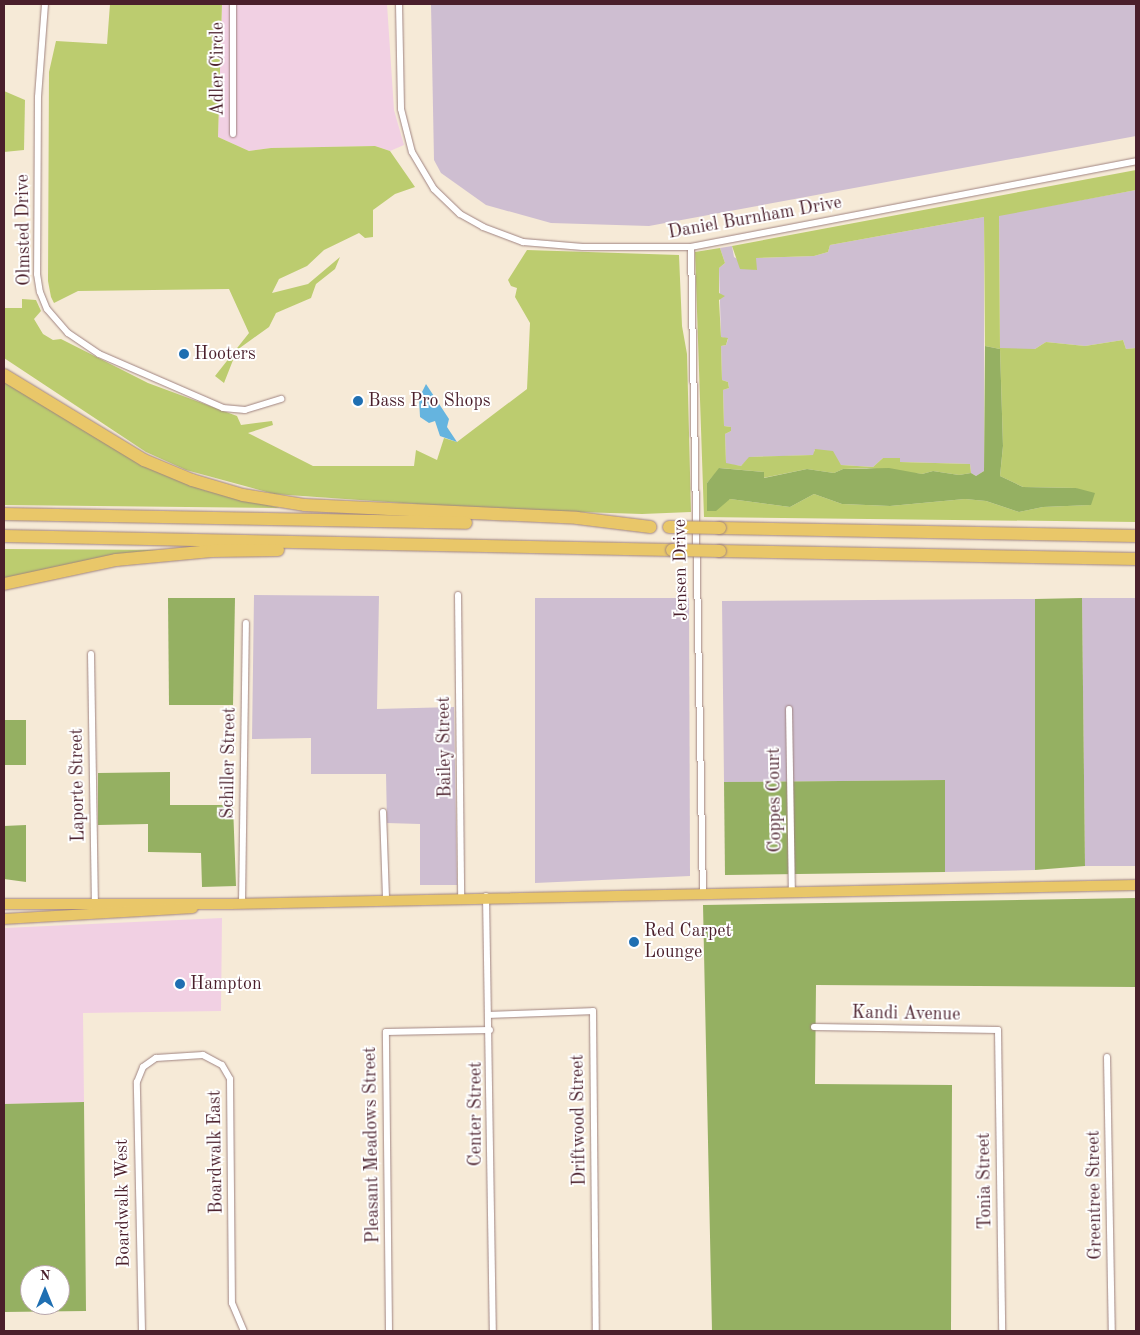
<!DOCTYPE html>
<html>
<head>
<meta charset="utf-8">
<style>
  body { margin:0 }
  #map { position:relative; width:1140px; height:1335px; overflow:hidden; background:#f6ead7; font-family:"Old Standard TT",serif }
  div>[style] { position:absolute }
  .built>* { inset:0; background:#f1d0e3 }
  .industrial>* { inset:0; background:#cebed1 }
  .green>* { inset:0; background:#bccc6f }
  .forest>* { inset:0; background:#95b062 }
  .water>* { inset:0; background:#65b4df }
  .roads { filter:drop-shadow(0 0 1px #a08481) drop-shadow(0 0 1px #a08481) }
  .minor>* { height:6px; margin:-3px; padding:0 3px; transform-origin:3px; border-radius:3px; background:#fff }
  .primary>* { height:10px; margin:-5px; padding:0 5px; transform-origin:5px; border-radius:5px; background:#e9c769 }
  .motorway>* { height:12px; margin:-6px; padding:0 6px; transform-origin:6px; border-radius:6px; background:#e9c769 }
  .bridges { filter:drop-shadow(0 0 1px #a08481) drop-shadow(0 0 1px #a08481) }
  .motorway-bridge>* { height:12px; margin:-6px; padding:0 6px; transform-origin:6px; border-radius:6px; background:#e9c769 }
  .dots>* { width:14px; height:14px; translate:-50% -50%; box-sizing:border-box; border:2px solid #fff; border-radius:50% }
  span { translate:-50% -50%; white-space:nowrap; text-align:center; line-height:1.15; -webkit-text-stroke:4px #fff; paint-order:stroke }
  .street-label { font-size:18px; color:#4a1f2b }
  .poi-label { font-size:18px; color:#4a1f2b }
  .left { translate:0 -50%; text-align:left }
  .frame { position:absolute; inset:0; border:5px solid #4a1f2b; pointer-events:none }
  .north { position:absolute; left:20px; top:1265px; width:50px; height:50px; box-sizing:border-box; background:#fff; border:1px solid #b7a5aa; border-radius:50%; rotate:0deg; font-size:14px; font-weight:700; line-height:20px; text-align:center; color:#4a1f2b }
  .north::after { content:''; display:block; margin:auto; width:18px; height:22px; background:#1f6fb2; clip-path:polygon(50% 0,100% 100%,50% 72%,0 100%) }
</style>
</head>
<body>
<div id="map">
  <div class="built">
    <i style="clip-path:polygon(222px 4px,387px 4px,394px 110px,404px 145px,390px 151px,375px 146px,271px 148px,249px 151px,218px 137px)"></i>
    <i style="clip-path:polygon(222px 918px,221px 1011px,83px 1013px,84px 1102px,4px 1104px,4px 928px)"></i>
  </div>
  <div class="industrial">
    <i style="clip-path:polygon(431px 4px,1136px 4px,1136px 136px,649px 226px,551px 223px,486px 205px,441px 173px,434px 160px)"></i>
    <i style="clip-path:polygon(1136px 190px,1136px 348px,1126px 349px,1123px 340px,1085px 346px,1046px 342px,1035px 349px,1000px 349px,999px 215px)"></i>
    <i style="clip-path:polygon(984px 217px,984px 471px,976px 476px,971px 473px,970px 464px,900px 462px,899px 458px,883px 458px,873px 467px,841px 465px,814px 450px,814px 455px,750px 457px,741px 466px,726px 464px,725px 434px,731px 431px,731px 427px,724px 426px,723px 390px,729px 388px,728px 382px,722px 380px,721px 346px,726px 345px,728px 339px,721px 337px,719px 268px,725px 263px,720px 248px,732px 246px,734px 257px,756px 270px,756px 258px,814px 256px,828px 252px,830px 245px)"></i>
    <i style="clip-path:polygon(254px 595px,379px 596px,377px 709px,454px 707px,457px 885px,420px 885px,420px 824px,387px 823px,386px 774px,311px 774px,311px 738px,252px 739px)"></i>
    <i style="clip-path:polygon(535px 598px,689px 598px,690px 876px,535px 883px)"></i>
    <i style="clip-path:polygon(1082px 598px,1136px 598px,1136px 866px,1085px 866px)"></i>
    <i style="clip-path:polygon(1035px 599px,1035px 870px,945px 872px,945px 780px,724px 782px,722px 601px)"></i>
  </div>
  <div class="green">
    <i style="clip-path:polygon(110px 4px,222px 4px,218px 137px,249px 151px,271px 148px,375px 146px,390px 151px,415px 187px,395px 194px,373px 210px,373px 237px,365px 238px,359px 233px,324px 250px,307px 266px,279px 279px,272px 293px,308px 284px,340px 257px,335px 269px,316px 284px,311px 298px,276px 313px,269px 327px,237px 350px,224px 383px,215px 376px,249px 333px,229px 289px,78px 291px,54px 303px,51px 297px,48px 281px,49px 72px,56px 41px,107px 44px)"></i>
    <i style="clip-path:polygon(4px 91px,25px 100px,24px 150px,4px 152px)"></i>
    <i style="clip-path:polygon(1136px 170px,1136px 190px,999px 216px,1000px 348px,1035px 349px,1046px 342px,1085px 346px,1123px 340px,1126px 349px,1136px 348px,1136px 522px,704px 517px,695px 252px,720px 248px,725px 263px,719px 268px,719px 293px,725px 296px,719px 300px,721px 337px,728px 338px,726px 345px,721px 346px,722px 380px,728px 382px,729px 388px,723px 390px,724px 426px,731px 427px,731px 431px,725px 434px,726px 463px,741px 466px,749px 457px,813px 455px,815px 449px,833px 451px,841px 465px,873px 467px,883px 458px,900px 458px,900px 462px,970px 464px,971px 473px,959px 475px,933px 471px,922px 474px,867px 468px,843px 469px,834px 473px,807px 469px,763px 478px,764px 472px,720px 468px,707px 483px,707px 492px,721px 504px,730px 499px,790px 507px,814px 494px,842px 504px,890px 506px,965px 499px,986px 501px,1019px 512px,1043px 507px,1090px 505px,1076px 488px,1023px 487px,1000px 476px,1003px 446px,1000px 349px,985px 346px,984px 217px,830px 245px,828px 252px,814px 256px,756px 258px,757px 270px,740px 269px,732px 246px)"></i>
    <i style="clip-path:polygon(527px 250px,679px 255px,682px 326px,687px 354px,691px 512px,642px 514px,488px 509px,274px 494px,186px 470px,146px 452px,4px 358px,4px 308px,22px 308px,22px 299px,36px 300px,41px 311px,34px 319px,43px 334px,53px 340px,61px 339px,148px 383px,237px 416px,241px 425px,272px 421px,273px 425px,248px 433px,313px 466px,414px 466px,416px 450px,437px 460px,444px 438px,457px 442px,527px 389px,530px 323px,515px 297px,517px 288px,511px 286px,508px 280px)"></i>
    <i style="clip-path:polygon(4px 382px,177px 479px,204px 490px,280px 508px,4px 505px)"></i>
    <i style="clip-path:polygon(4px 549px,170px 550px,4px 580px)"></i>
  </div>
  <div class="forest">
    <i style="clip-path:polygon(985px 346px,1000px 349px,1003px 446px,1000px 476px,1023px 487px,1076px 488px,1095px 493px,1091px 505px,1043px 507px,1019px 512px,986px 501px,965px 499px,890px 506px,842px 504px,814px 494px,790px 507px,730px 499px,716px 511px,707px 511px,707px 483px,719px 468px,764px 472px,764px 478px,807px 469px,834px 473px,843px 469px,889px 468px,922px 474px,933px 471px,959px 475px,971px 473px,976px 476px,984px 471px)"></i>
    <i style="clip-path:polygon(168px 598px,235px 598px,233px 705px,169px 705px)"></i>
    <i style="clip-path:polygon(1082px 598px,1085px 866px,1035px 870px,1035px 599px)"></i>
    <i style="clip-path:polygon(4px 720px,26px 720px,26px 765px,4px 765px)"></i>
    <i style="clip-path:polygon(170px 772px,170px 805px,233px 805px,236px 886px,202px 887px,201px 853px,148px 852px,148px 824px,98px 825px,98px 773px)"></i>
    <i style="clip-path:polygon(945px 780px,945px 872px,725px 875px,724px 782px)"></i>
    <i style="clip-path:polygon(26px 825px,26px 882px,4px 879px,4px 826px)"></i>
    <i style="clip-path:polygon(1136px 898px,1136px 987px,816px 985px,815px 1084px,952px 1085px,951px 1331px,712px 1331px,703px 905px)"></i>
    <i style="clip-path:polygon(evenodd,84px 1102px,86px 1311px,4px 1312px,4px 1104px,84px 1102px,30px 1275px,60px 1275px,60px 1305px,30px 1305px,30px 1275px)"></i>
  </div>
  <div class="water">
    <i style="clip-path:polygon(426px 384px,449px 419px,447px 427px,457px 442px,440px 436px,435px 421px,429px 423px,420px 417px,419px 398px)"></i>
  </div>
  <div class="roads">
    <div class="minor">
      <i style="left:45px;top:4px;width:93px;rotate:94.3deg"></i>
      <i style="left:38px;top:97px;width:177px;rotate:90.3deg"></i>
      <i style="left:37px;top:274px;width:18px;rotate:81deg"></i>
      <i style="left:40px;top:292px;width:18px;rotate:68deg"></i>
      <i style="left:47px;top:309px;width:32px;rotate:49deg"></i>
      <i style="left:68px;top:333px;width:37px;rotate:34deg"></i>
      <i style="left:99px;top:354px;width:135px;rotate:23.5deg"></i>
      <i style="left:223px;top:408px;width:22px;rotate:5deg"></i>
      <i style="left:245px;top:410px;width:38px;rotate:-17deg"></i>
      <i style="left:399px;top:4px;width:105px;rotate:88.9deg"></i>
      <i style="left:401px;top:109px;width:44px;rotate:75.7deg"></i>
      <i style="left:412px;top:152px;width:43px;rotate:59.3deg"></i>
      <i style="left:434px;top:189px;width:36px;rotate:44deg"></i>
      <i style="left:460px;top:214px;width:26px;rotate:29deg"></i>
      <i style="left:483px;top:227px;width:43px;rotate:20.6deg"></i>
      <i style="left:523px;top:242px;width:60px;rotate:4.8deg"></i>
      <i style="left:583px;top:247px;width:108px"></i>
      <i style="left:691px;top:247px;width:453px;rotate:-10.9deg"></i>
      <i style="left:233px;top:134px;width:130px;rotate:-90deg"></i>
      <i style="left:691px;top:247px;width:646px;rotate:88.94deg"></i>
      <i style="left:458px;top:595px;width:303px;rotate:89.4deg"></i>
      <i style="left:91px;top:654px;width:252px;rotate:89.1deg"></i>
      <i style="left:789px;top:709px;width:181px;rotate:89.1deg"></i>
      <i style="left:383px;top:812px;width:87px;rotate:88deg"></i>
      <i style="left:486px;top:896px;width:435px;rotate:89.1deg"></i>
      <i style="left:242px;top:903px;width:280px;rotate:-89.2deg"></i>
      <i style="left:490px;top:1015px;width:103px;rotate:-2.2deg"></i>
      <i style="left:593px;top:1011px;width:320px;rotate:89.5deg"></i>
      <i style="left:814px;top:1027px;width:184px;rotate:0.9deg"></i>
      <i style="left:998px;top:1030px;width:301px;rotate:89.2deg"></i>
      <i style="left:1107px;top:1057px;width:274px;rotate:89deg"></i>
      <i style="left:142px;top:1331px;width:249px;rotate:-91.2deg"></i>
      <i style="left:137px;top:1082px;width:16px;rotate:-68deg"></i>
      <i style="left:143px;top:1067px;width:16px;rotate:-35deg"></i>
      <i style="left:156px;top:1058px;width:47px;rotate:-3.7deg"></i>
      <i style="left:203px;top:1055px;width:21px;rotate:28deg"></i>
      <i style="left:222px;top:1065px;width:16px;rotate:60deg"></i>
      <i style="left:230px;top:1079px;width:224px;rotate:89.5deg"></i>
      <i style="left:232px;top:1303px;width:30px;rotate:67deg"></i>
      <i style="left:389px;top:1331px;width:299px;rotate:-90.6deg"></i>
      <i style="left:386px;top:1032px;width:104px;rotate:-1.1deg"></i>
    </div>
    <div class="primary">
      <i style="left:4px;top:904px;width:227px"></i>
      <i style="left:231px;top:904px;width:905px;rotate:-1.2deg"></i>
      <i style="left:4px;top:919px;width:189px;rotate:-3.3deg"></i>
    </div>
    <div class="motorway">
      <i style="left:4px;top:375px;width:164px;rotate:31.3deg"></i>
      <i style="left:144px;top:460px;width:52px;rotate:22.6deg"></i>
      <i style="left:192px;top:480px;width:53px;rotate:16.4deg"></i>
      <i style="left:243px;top:495px;width:63px;rotate:9.2deg"></i>
      <i style="left:305px;top:505px;width:272px;rotate:2.7deg"></i>
      <i style="left:577px;top:518px;width:74px;rotate:7deg"></i>
      <i style="left:4px;top:514px;width:462px;rotate:1.1deg"></i>
      <i style="left:720px;top:528px;width:416px;rotate:1.1deg"></i>
      <i style="left:4px;top:536px;width:668px;rotate:1.2deg"></i>
      <i style="left:720px;top:551px;width:416px;rotate:1.1deg"></i>
      <i style="left:4px;top:584px;width:115px;rotate:-12.1deg"></i>
      <i style="left:116px;top:560px;width:96px;rotate:-5.4deg"></i>
      <i style="left:212px;top:551px;width:66px;rotate:-0.9deg"></i>
    </div>
  </div>
  <div class="bridges">
    <div class="motorway-bridge">
      <i style="left:669px;top:527px;width:51px;rotate:1.1deg"></i>
      <i style="left:672px;top:550px;width:48px;rotate:1.2deg"></i>
    </div>
  </div>
  <div class="dots">
    <i style="left:184px;top:354px;background:#1f6fb2"></i>
    <i style="left:358px;top:401px;background:#1f6fb2"></i>
    <i style="left:634px;top:942px;background:#1f6fb2"></i>
    <i style="left:180px;top:984px;background:#1f6fb2"></i>
  </div>
  <div class="street-label">
    <span style="left:218px;top:69px;rotate:-90deg">Adler Circle</span>
    <span style="left:755px;top:218px;rotate:-10deg">Daniel Burnham Drive</span>
    <span style="left:24px;top:230px;rotate:-91deg">Olmsted Drive</span>
    <span style="left:681px;top:570px;rotate:-91deg">Jensen Drive</span>
    <span style="left:445px;top:747px;rotate:-91deg">Bailey Street</span>
    <span style="left:229px;top:763px;rotate:-89deg">Schiller Street</span>
    <span style="left:78px;top:785px;rotate:-91deg">Laporte Street</span>
    <span style="left:775px;top:800px;rotate:-91deg">Coppes Court</span>
    <span style="left:906px;top:1014px;rotate:1deg">Kandi Avenue</span>
    <span style="left:476px;top:1114px;rotate:-90deg">Center Street</span>
    <span style="left:579px;top:1120px;rotate:-91deg">Driftwood Street</span>
    <span style="left:372px;top:1145px;rotate:-91deg">Pleasant Meadows Street</span>
    <span style="left:216px;top:1152px;rotate:-91deg">Boardwalk East</span>
    <span style="left:985px;top:1181px;rotate:-91deg">Tonia Street</span>
    <span style="left:1095px;top:1195px;rotate:-91deg">Greentree Street</span>
    <span style="left:123px;top:1203px;rotate:-91deg">Boardwalk West</span>
  </div>
  <div class="poi-label">
    <span class="left" style="left:194px;top:354px">Hooters</span>
    <span class="left" style="left:368px;top:401px">Bass Pro Shops</span>
    <span class="left" style="left:644px;top:942px">Red Carpet<br>Lounge</span>
    <span class="left" style="left:190px;top:984px">Hampton</span>
  </div>
  <div class="frame"></div>
  <div class="north">N</div>
</div>
</body>
</html>
